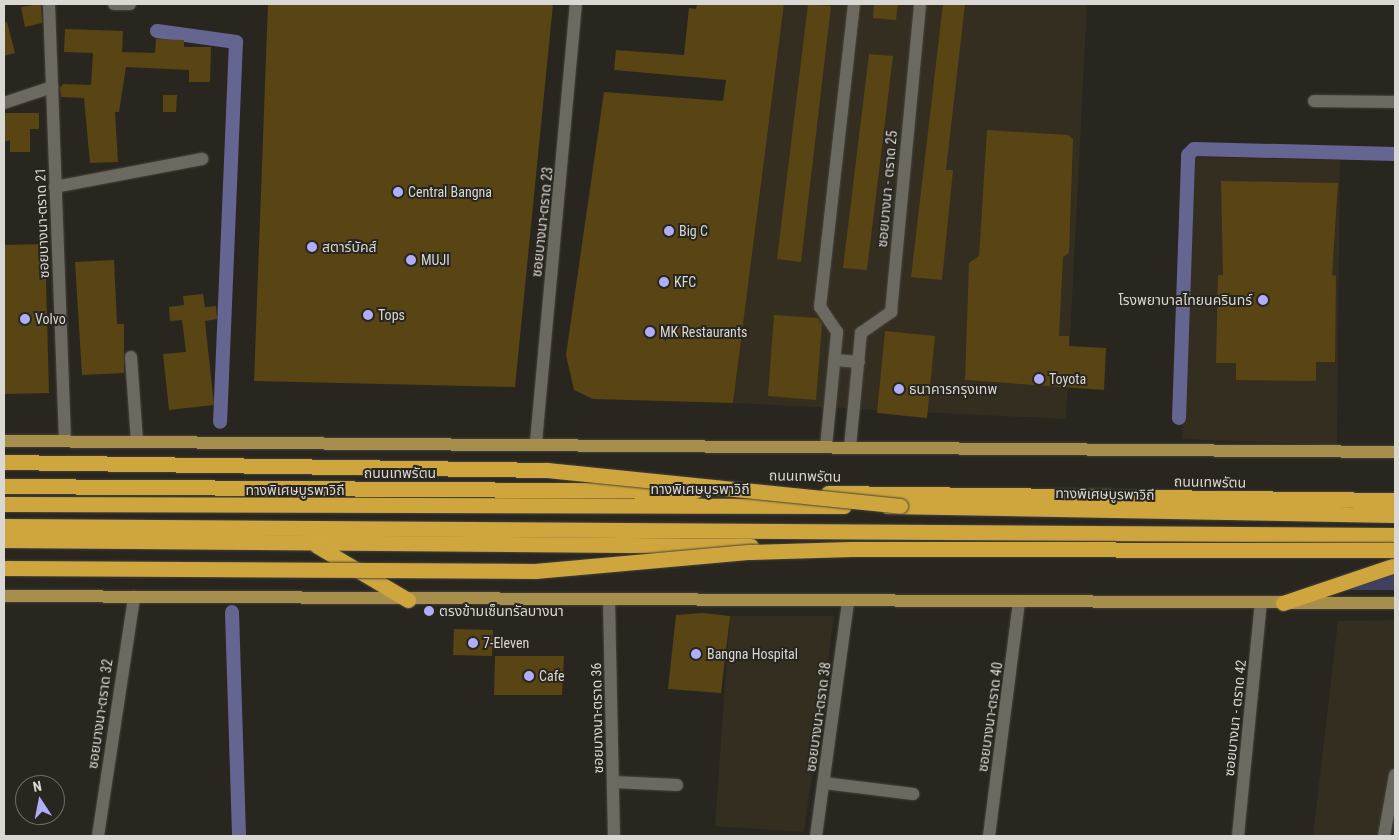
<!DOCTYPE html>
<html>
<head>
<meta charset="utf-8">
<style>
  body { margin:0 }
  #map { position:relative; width:1399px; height:840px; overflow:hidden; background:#29261f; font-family:"Roboto Condensed","Noto Sans Thai",sans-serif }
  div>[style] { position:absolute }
  .built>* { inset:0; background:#342e21 }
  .green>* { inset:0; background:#404060 }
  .canal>* { height:14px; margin:-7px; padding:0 7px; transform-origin:7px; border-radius:7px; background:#656592 }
  .building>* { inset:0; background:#584513 }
  .roads { filter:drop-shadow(0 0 1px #46433d) drop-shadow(0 0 1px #46433d) }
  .minor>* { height:12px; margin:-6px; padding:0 6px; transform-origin:6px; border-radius:6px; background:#6c6960 }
  .major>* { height:12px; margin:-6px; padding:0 6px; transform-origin:6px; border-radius:6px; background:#a78e4c }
  .highway>* { height:15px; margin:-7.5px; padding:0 7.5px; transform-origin:7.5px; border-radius:7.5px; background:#cfa63e }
  .bridges { filter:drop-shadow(0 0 1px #46433d) drop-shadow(0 0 1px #46433d) }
  .highway-bridge>* { height:15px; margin:-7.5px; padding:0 7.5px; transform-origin:7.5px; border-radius:7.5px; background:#cfa63e }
  .dots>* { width:14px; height:14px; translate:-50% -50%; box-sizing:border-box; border:2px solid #29261f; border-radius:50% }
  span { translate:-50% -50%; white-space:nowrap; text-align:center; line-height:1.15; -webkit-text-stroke:4px #29261f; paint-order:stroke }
  .street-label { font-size:14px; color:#dad8d3 }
  .poi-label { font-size:14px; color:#dad8d3 }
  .left { translate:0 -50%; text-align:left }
  .right { translate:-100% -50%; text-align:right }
  .frame { position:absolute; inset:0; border:5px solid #dad8d3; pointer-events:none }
  .north { position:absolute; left:15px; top:775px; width:50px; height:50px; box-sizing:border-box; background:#29261f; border:1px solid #706d67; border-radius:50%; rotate:349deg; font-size:14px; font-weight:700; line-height:20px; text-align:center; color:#dad8d3 }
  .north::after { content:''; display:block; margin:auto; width:18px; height:22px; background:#aeaefa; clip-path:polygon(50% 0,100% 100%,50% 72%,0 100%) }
</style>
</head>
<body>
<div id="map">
  <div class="built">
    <i style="clip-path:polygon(784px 4px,1087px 4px,1066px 419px,733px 403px)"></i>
    <i style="clip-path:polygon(1191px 157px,1340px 160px,1337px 445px,1182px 439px)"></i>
    <i style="clip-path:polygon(730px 616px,834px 616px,804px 832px,715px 826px)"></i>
    <i style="clip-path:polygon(1395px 620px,1395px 836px,1313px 836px,1338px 621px)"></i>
  </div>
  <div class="green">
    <i style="clip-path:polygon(1395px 571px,1395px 590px,1343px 590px)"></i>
  </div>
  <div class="canal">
    <i style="left:157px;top:31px;width:80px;rotate:7.9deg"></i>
    <i style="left:236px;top:42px;width:380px;rotate:92.4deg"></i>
    <i style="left:1179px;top:418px;width:263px;rotate:-88deg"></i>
    <i style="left:1188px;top:155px;width:8px;rotate:-45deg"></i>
    <i style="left:1194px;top:149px;width:201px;rotate:1.4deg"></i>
    <i style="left:232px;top:612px;width:224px;rotate:88.2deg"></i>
  </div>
  <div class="building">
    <i style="clip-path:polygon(41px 4px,42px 23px,25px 27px,21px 7px)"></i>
    <i style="clip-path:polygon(268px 4px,553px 4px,515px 387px,254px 381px)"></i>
    <i style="clip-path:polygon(697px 4px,784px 4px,733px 403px,593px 399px,574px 390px,566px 355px,604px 92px,723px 101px,726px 80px,614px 70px,616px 50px,684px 55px,689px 8px,696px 9px)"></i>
    <i style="clip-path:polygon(808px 4px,831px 6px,801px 262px,777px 259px)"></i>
    <i style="clip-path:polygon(874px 4px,898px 4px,896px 20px,873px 18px)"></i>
    <i style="clip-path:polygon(943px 4px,965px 4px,946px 170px,953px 170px,942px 280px,911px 277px)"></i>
    <i style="clip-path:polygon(7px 22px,15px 53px,4px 56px,4px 23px)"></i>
    <i style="clip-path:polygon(65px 29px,123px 31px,122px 52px,155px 53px,156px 39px,184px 40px,184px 47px,211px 47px,210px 82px,189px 82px,189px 70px,126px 67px,119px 112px,115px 112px,118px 162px,90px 163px,84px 98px,61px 97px,60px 88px,63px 84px,91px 85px,93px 53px,64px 52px)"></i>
    <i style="clip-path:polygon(869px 54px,893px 56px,867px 270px,843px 268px)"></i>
    <i style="clip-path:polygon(163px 95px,177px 95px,176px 112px,163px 112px)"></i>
    <i style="clip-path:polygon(4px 113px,39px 113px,39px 129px,30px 129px,30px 152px,10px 152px,10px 140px,4px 142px)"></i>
    <i style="clip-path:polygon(987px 130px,1068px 135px,1073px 139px,1069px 253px,1063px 257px,1059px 336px,1069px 336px,1069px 346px,1106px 348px,1104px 390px,965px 380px,969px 263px,979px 256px)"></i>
    <i style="clip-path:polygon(1221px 181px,1338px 183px,1332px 275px,1336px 276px,1335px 362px,1316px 362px,1316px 381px,1236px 380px,1236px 363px,1216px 363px,1218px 275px,1223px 275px)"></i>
    <i style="clip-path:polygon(45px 244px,49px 393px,4px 394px,4px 245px)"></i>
    <i style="clip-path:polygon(114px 260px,117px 324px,124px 324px,124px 373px,82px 375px,75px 262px)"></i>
    <i style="clip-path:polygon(203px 294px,205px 307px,216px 306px,217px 319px,205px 321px,214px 405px,169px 410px,163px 354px,186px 352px,182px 320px,170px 321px,169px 307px,184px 305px,183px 296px)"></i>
    <i style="clip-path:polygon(774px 315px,818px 318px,822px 324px,816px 400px,768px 396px)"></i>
    <i style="clip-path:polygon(885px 331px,935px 336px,927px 418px,877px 413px)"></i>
    <i style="clip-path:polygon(702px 613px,730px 616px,721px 693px,668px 689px,676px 615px)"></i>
    <i style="clip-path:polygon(454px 629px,493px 630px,492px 656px,453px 655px)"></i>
    <i style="clip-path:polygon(495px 656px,564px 656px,562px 695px,494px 695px)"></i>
  </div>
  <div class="roads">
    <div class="minor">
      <i style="left:49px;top:4px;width:437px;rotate:87.9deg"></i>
      <i style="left:114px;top:4px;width:16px"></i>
      <i style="left:1314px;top:101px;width:81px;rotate:0.7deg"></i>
      <i style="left:4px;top:103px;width:51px;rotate:-18.4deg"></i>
      <i style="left:55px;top:187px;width:150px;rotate:-10.8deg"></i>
      <i style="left:131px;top:357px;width:84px;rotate:85.9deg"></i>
      <i style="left:835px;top:360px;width:24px;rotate:5deg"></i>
      <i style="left:536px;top:442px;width:440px;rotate:-84.8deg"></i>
      <i style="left:826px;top:447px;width:116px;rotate:-84.5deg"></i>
      <i style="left:837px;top:332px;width:30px;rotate:-124deg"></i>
      <i style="left:820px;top:307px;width:305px;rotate:-83.6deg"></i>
      <i style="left:850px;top:447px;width:115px;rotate:-84.5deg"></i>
      <i style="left:861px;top:333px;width:37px;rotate:-35deg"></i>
      <i style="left:891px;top:312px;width:309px;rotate:-84.6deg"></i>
      <i style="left:609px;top:600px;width:236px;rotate:88.8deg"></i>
      <i style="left:613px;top:782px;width:64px;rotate:2.7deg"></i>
      <i style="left:824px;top:783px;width:90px;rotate:7deg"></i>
      <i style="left:98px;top:836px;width:242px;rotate:-81.4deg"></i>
      <i style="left:816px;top:836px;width:237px;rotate:-82.2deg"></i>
      <i style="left:989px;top:836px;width:237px;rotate:-82.7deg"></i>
      <i style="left:1238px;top:836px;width:234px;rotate:-84.4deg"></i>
      <i style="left:1384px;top:836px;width:62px;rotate:-79.8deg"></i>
    </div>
    <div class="major">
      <i style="left:4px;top:441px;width:1391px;rotate:0.45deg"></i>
      <i style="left:4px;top:596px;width:1391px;rotate:0.29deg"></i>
    </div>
    <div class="highway">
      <i style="left:4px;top:486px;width:691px;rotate:0.41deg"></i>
      <i style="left:828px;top:493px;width:567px;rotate:0.71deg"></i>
      <i style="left:4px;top:504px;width:840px;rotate:0.14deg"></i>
      <i style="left:887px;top:506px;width:508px;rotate:1.01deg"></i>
      <i style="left:4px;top:526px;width:1391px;rotate:0.37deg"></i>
      <i style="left:4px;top:540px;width:747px;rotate:0.46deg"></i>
      <i style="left:317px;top:546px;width:106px;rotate:30.7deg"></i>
      <i style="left:1283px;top:603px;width:118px;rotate:-18.7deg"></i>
    </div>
  </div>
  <div class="bridges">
    <div class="highway-bridge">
      <i style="left:4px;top:462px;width:543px;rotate:0.84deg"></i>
      <i style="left:547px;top:470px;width:355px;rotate:5.8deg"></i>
      <i style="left:4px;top:568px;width:531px;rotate:0.32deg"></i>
      <i style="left:535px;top:571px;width:216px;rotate:-5.1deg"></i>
      <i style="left:750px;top:552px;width:101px;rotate:-1.7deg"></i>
      <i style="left:851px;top:549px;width:544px;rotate:0.11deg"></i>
    </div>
  </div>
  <div class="dots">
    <i style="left:398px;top:192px;background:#aeaefa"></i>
    <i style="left:669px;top:231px;background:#aeaefa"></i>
    <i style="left:312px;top:247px;background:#aeaefa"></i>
    <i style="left:411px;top:260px;background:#aeaefa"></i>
    <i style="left:664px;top:282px;background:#aeaefa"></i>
    <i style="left:1263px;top:300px;background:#aeaefa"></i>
    <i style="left:368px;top:315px;background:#aeaefa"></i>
    <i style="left:25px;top:319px;background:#aeaefa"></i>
    <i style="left:650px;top:332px;background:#aeaefa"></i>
    <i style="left:1039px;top:379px;background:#aeaefa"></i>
    <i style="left:899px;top:389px;background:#aeaefa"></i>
    <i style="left:429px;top:611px;background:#aeaefa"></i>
    <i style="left:473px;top:643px;background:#aeaefa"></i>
    <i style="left:696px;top:654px;background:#aeaefa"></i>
    <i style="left:529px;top:676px;background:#aeaefa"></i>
  </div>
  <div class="street-label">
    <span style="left:887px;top:189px;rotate:-85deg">ซอยบางนา - ตราด 25</span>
    <span style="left:542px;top:222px;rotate:-84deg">ซอยบางนา-ตราด 23</span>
    <span style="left:42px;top:223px;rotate:-92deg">ซอยบางนา-ตราด 21</span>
    <span style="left:400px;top:473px">ถนนเทพรัตน</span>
    <span style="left:805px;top:476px;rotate:1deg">ถนนเทพรัตน</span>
    <span style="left:1210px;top:482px;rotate:1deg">ถนนเทพรัตน</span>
    <span style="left:700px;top:489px">ทางพิเศษบูรพาวิถี</span>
    <span style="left:295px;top:490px">ทางพิเศษบูรพาวิถี</span>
    <span style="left:1105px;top:494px;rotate:1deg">ทางพิเศษบูรพาวิถี</span>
    <span style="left:100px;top:714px;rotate:-82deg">ซอยบางนา-ตราด 32</span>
    <span style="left:818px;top:717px;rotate:-82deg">ซอยบางนา-ตราด 38</span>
    <span style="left:990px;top:717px;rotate:-82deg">ซอยบางนา-ตราด 40</span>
    <span style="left:597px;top:718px;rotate:-91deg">ซอยบางนา-ตราด 36</span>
    <span style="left:1235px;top:718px;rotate:-84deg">ซอยบางนา - ตราด 42</span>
  </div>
  <div class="poi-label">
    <span class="left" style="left:408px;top:192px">Central Bangna</span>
    <span class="left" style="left:679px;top:231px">Big C</span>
    <span class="left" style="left:322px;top:247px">สตาร์บัคส์</span>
    <span class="left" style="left:421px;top:260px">MUJI</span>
    <span class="left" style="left:674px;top:282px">KFC</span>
    <span class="right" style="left:1252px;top:300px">โรงพยาบาลไทยนครินทร์</span>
    <span class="left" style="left:378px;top:315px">Tops</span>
    <span class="left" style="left:35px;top:319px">Volvo</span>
    <span class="left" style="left:660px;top:332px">MK Restaurants</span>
    <span class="left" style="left:1049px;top:379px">Toyota</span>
    <span class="left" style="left:909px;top:389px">ธนาคารกรุงเทพ</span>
    <span class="left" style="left:439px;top:611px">ตรงข้ามเซ็นทรัลบางนา</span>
    <span class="left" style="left:483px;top:643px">7-Eleven</span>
    <span class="left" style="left:707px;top:654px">Bangna Hospital</span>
    <span class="left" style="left:539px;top:676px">Cafe</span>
  </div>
  <div class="frame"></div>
  <div class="north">N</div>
</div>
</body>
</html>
